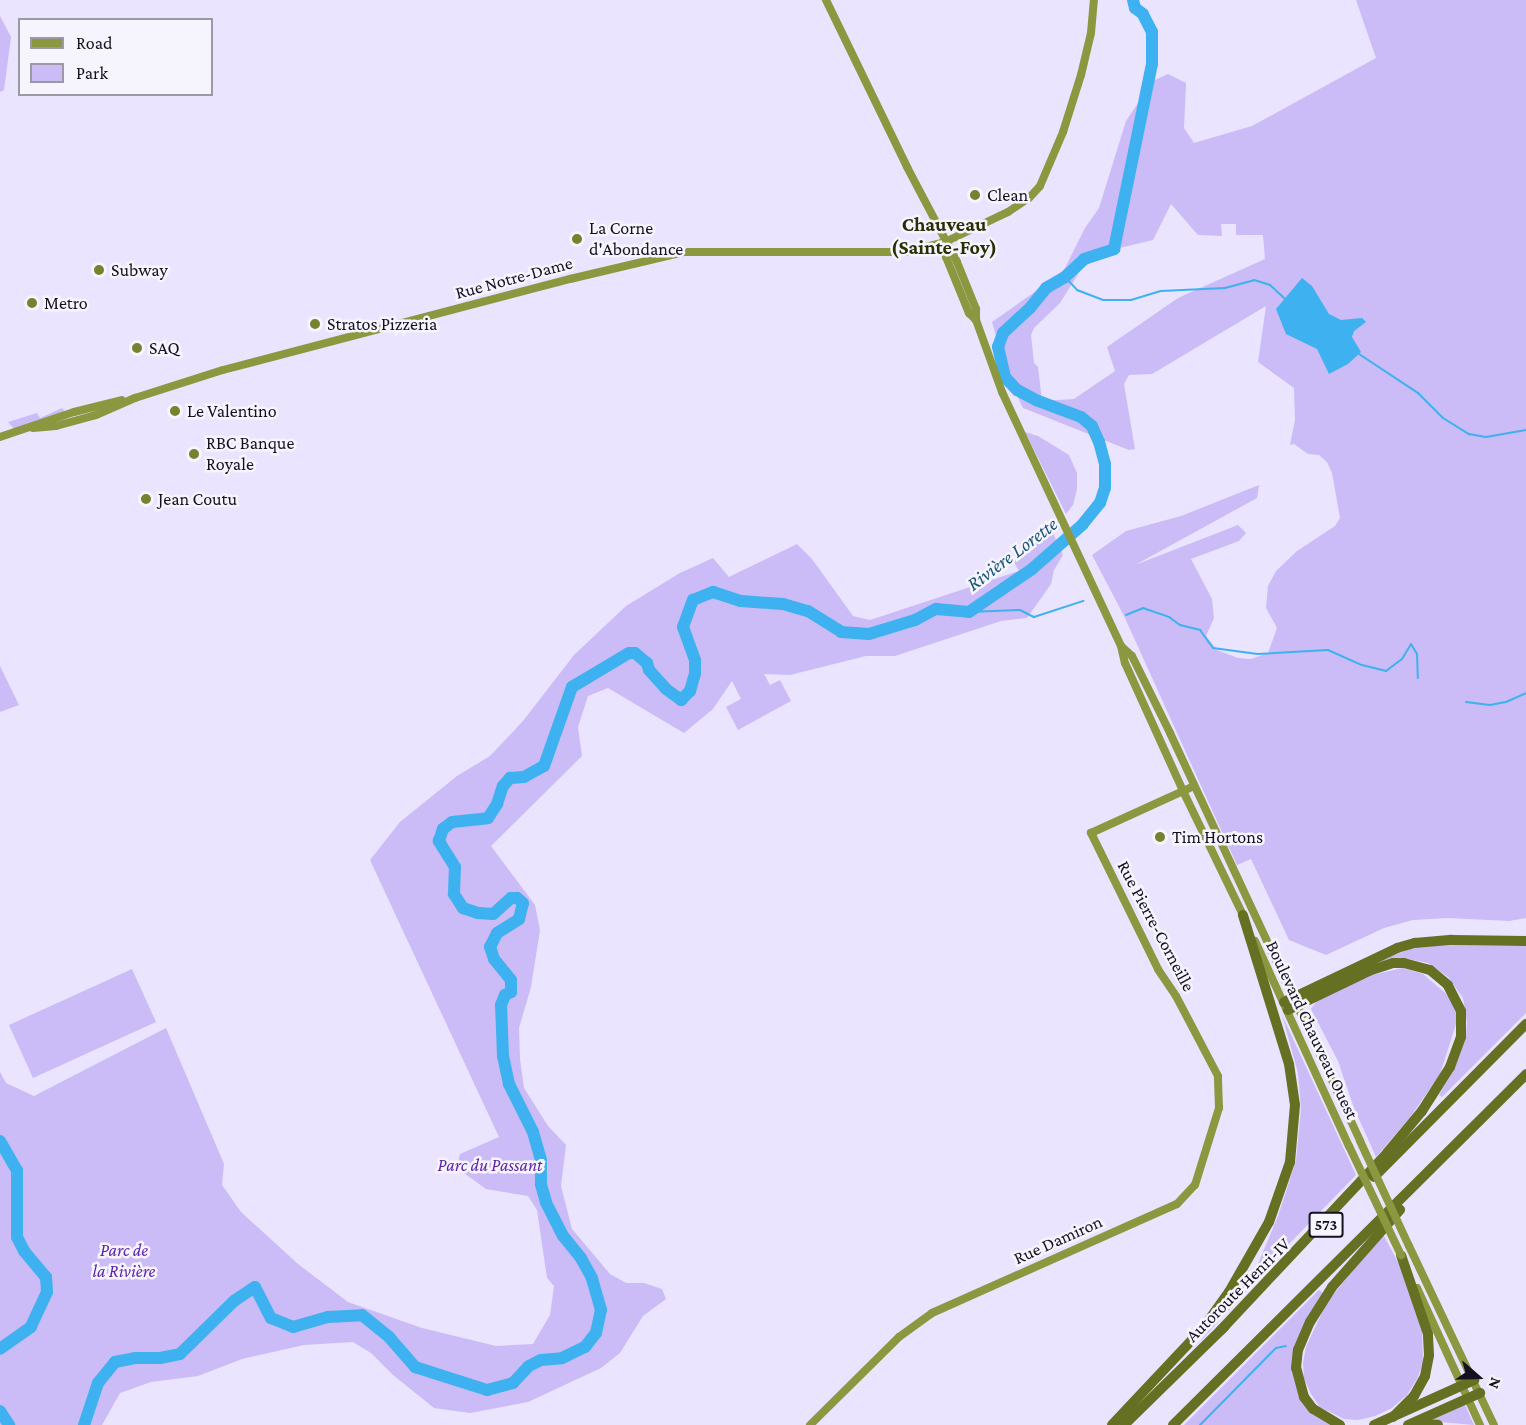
<!DOCTYPE html>
<html>
<head>
<meta charset="utf-8">
<style>
  body { margin:0 }
  #map { position:relative; width:1526px; height:1425px; overflow:hidden; background:#eae4ff; font-family:"Crimson Pro",serif }
  div>[style] { position:absolute }
  .green>* { inset:0; background:#cbbbf6 }
  .water>* { inset:0; background:#3eb2f0 }
  .stream>* { height:2px; margin:-1px; padding:0 1px; transform-origin:1px; border-radius:1px; background:#3eb2f0 }
  .river>* { height:12px; margin:-6px; padding:0 6px; transform-origin:6px; border-radius:6px; background:#3eb2f0 }
  .secondary>* { height:8px; margin:-4px; padding:0 4px; transform-origin:4px; border-radius:4px; background:#8c9840 }
  .highway>* { height:10px; margin:-5px; padding:0 5px; transform-origin:5px; border-radius:5px; background:#667022 }
  .secondary-bridge>* { height:8px; margin:-4px; padding:0 4px; transform-origin:4px; border-radius:4px; background:#8c9840 }
  .dots>* { width:16px; height:16px; translate:-50% -50%; box-sizing:border-box; border:3px solid #f6f4fd; border-radius:50% }
  span { translate:-50% -50%; white-space:nowrap; text-align:center; line-height:1.15; -webkit-text-stroke:5px #f6f4fd; paint-order:stroke }
  .shield-label span { padding:2px 4px; background:#f6f4fd; border:2px solid; border-radius:4px; -webkit-text-stroke-width:0 }
  .shield-label { font-size:16px; color:#161120; font-weight:700 }
  .poi-label { font-size:18px; color:#161120 }
  .left { translate:0 -50%; text-align:left }
  .street-label { font-size:18px; color:#161120 }
  .park-label { font-size:18px; color:#5e23ac; font-style:italic }
  .neighbourhood-label { font-size:20px; color:#292e05; font-weight:700 }
  .water-label { font-size:20px; color:#1a5675; font-style:italic }
  .legend { position:absolute; left:18px; top:18px; width:195px; height:78px; box-sizing:border-box; background:#f6f4fd; border:2px solid #9c99a5; margin:0; padding:8px 10px; list-style:none; font-size:18px; color:#161120 }
  .legend li { display:flex; align-items:center; gap:12px; height:30px }
  .legend b { width:30px; border:2px solid #9c99a5 }
  .north { position:absolute; left:1448px; top:1347px; width:60px; height:60px; -webkit-text-stroke:4px #f6f4fd; paint-order:stroke; rotate:110deg; font-size:16px; font-weight:700; line-height:24px; text-align:center; color:#161120 }
  .north::after { content:''; display:block; margin:auto; width:21px; height:27px; background:#161120; clip-path:polygon(50% 0,100% 100%,50% 72%,0 100%) }
</style>
</head>
<body>
<div id="map">
  <div class="green">
    <i style="clip-path:polygon(evenodd,1356px 0,1526px 0,1526px 918px,1509px 921px,1448px 918px,1413px 920px,1384px 928px,1326px 955px,1289px 940px,1251px 859px,1237px 865px,1124px 616px,1092px 555px,1126px 531px,1181px 516px,1259px 485px,1257px 498px,1135px 565px,1238px 525px,1246px 533px,1239px 541px,1191px 559px,1212px 599px,1214px 618px,1206px 636px,1217px 650px,1238px 658px,1251px 659px,1268px 653px,1277px 628px,1266px 608px,1268px 586px,1276px 571px,1297px 551px,1335px 526px,1340px 518px,1332px 473px,1327px 462px,1319px 455px,1308px 454px,1294px 444px,1290px 445px,1295px 420px,1294px 388px,1258px 362px,1266px 306px,1152px 374px,1129px 375px,1124px 384px,1135px 449px,1129px 450px,1023px 408px,1007px 374px,992px 322px,1063px 272px,1085px 228px,1099px 208px,1126px 121px,1153px 81px,1168px 74px,1186px 83px,1184px 128px,1194px 143px,1252px 126px,1376px 58px,1356px 0,1171px 204px,1198px 235px,1222px 236px,1221px 224px,1236px 224px,1236px 235px,1263px 235px,1265px 259px,1178px 298px,1107px 347px,1115px 371px,1074px 399px,1042px 401px,1038px 367px,1034px 363px,1031px 335px,1034px 328px,1060px 303px,1090px 255px,1153px 240px,1171px 204px)"></i>
    <i style="clip-path:polygon(0 16px,11px 37px,4px 90px,0 92px)"></i>
    <i style="clip-path:polygon(62px 408px,66px 413px,15px 430px,8px 422px,37px 413px,40px 418px)"></i>
    <i style="clip-path:polygon(1025px 432px,1038px 436px,1069px 455px,1077px 473px,1077px 489px,1073px 505px,1066px 514px)"></i>
    <i style="clip-path:polygon(1050px 527px,1063px 555px,1054px 570px,1051px 584px,1027px 618px,1001px 621px,895px 656px,866px 656px,790px 675px,764px 674px,770px 685px,780px 680px,791px 701px,738px 730px,726px 707px,741px 699px,732px 681px,713px 709px,684px 733px,608px 688px,588px 696px,578px 727px,582px 756px,491px 846px,535px 905px,540px 930px,531px 987px,519px 1028px,520px 1059px,524px 1088px,548px 1126px,566px 1145px,561px 1186px,572px 1229px,610px 1274px,626px 1283px,644px 1283px,662px 1289px,666px 1299px,643px 1316px,620px 1353px,601px 1368px,528px 1402px,470px 1413px,434px 1408px,393px 1375px,371px 1353px,353px 1342px,304px 1345px,242px 1359px,198px 1376px,151px 1382px,120px 1393px,102px 1425px,0 1425px,0 1072px,6px 1083px,34px 1096px,166px 1028px,224px 1164px,222px 1185px,241px 1212px,298px 1264px,348px 1302px,422px 1328px,496px 1346px,533px 1344px,550px 1315px,554px 1286px,547px 1278px,537px 1210px,528px 1196px,486px 1189px,457px 1168px,460px 1154px,499px 1137px,370px 860px,400px 822px,457px 776px,490px 756px,523px 721px,574px 655px,626px 606px,680px 573px,713px 558px,729px 577px,797px 544px,812px 559px,853px 616px,870px 620px,1019px 571px,1013px 560px)"></i>
    <i style="clip-path:polygon(0 666px,19px 705px,0 712px)"></i>
    <i style="clip-path:polygon(1440px 945px,1526px 946px,1526px 1013px,1442px 1097px,1439px 1095px,1454px 1070px,1466px 1037px,1467px 1022px,1463px 998px,1448px 977px,1428px 963px,1404px 958px,1374px 963px,1410px 949px)"></i>
    <i style="clip-path:polygon(1403px 968px,1423px 974px,1450px 997px,1456px 1009px,1456px 1024px,1440px 1074px,1411px 1116px,1376px 1157px,1354px 1108px,1338px 1061px,1311px 1009px,1318px 999px,1372px 975px)"></i>
    <i style="clip-path:polygon(132px 969px,156px 1022px,33px 1078px,9px 1025px)"></i>
    <i style="clip-path:polygon(1282px 1015px,1356px 1175px,1288px 1245px,1198px 1344px,1255px 1271px,1278px 1216px,1296px 1161px,1301px 1108px,1298px 1073px)"></i>
    <i style="clip-path:polygon(1383px 1234px,1401px 1268px,1422px 1328px,1423px 1363px,1417px 1379px,1407px 1395px,1392px 1408px,1375px 1416px,1358px 1420px,1344px 1419px,1320px 1407px,1311px 1394px,1304px 1378px,1303px 1363px,1306px 1347px,1327px 1302px)"></i>
    <i style="clip-path:polygon(1319px 1290px,1323px 1293px,1293px 1363px,1308px 1409px,1330px 1425px,1184px 1425px)"></i>
    <i style="clip-path:polygon(1464px 1403px,1474px 1425px,1429px 1421px)"></i>
  </div>
  <div class="water">
    <i style="clip-path:polygon(1302px 278px,1312px 286px,1329px 314px,1341px 320px,1362px 318px,1366px 322px,1354px 331px,1352px 337px,1361px 352px,1348px 364px,1329px 374px,1317px 349px,1286px 334px,1276px 309px)"></i>
  </div>
  <div class="stream">
    <i style="left:1065px;top:277px;width:18px;rotate:47deg"></i>
    <i style="left:1077px;top:290px;width:28px;rotate:21deg"></i>
    <i style="left:1103px;top:300px;width:28px"></i>
    <i style="left:1131px;top:300px;width:31px;rotate:-17deg"></i>
    <i style="left:1161px;top:291px;width:64px;rotate:-2.7deg"></i>
    <i style="left:1225px;top:288px;width:30px;rotate:-15deg"></i>
    <i style="left:1254px;top:280px;width:17px;rotate:17deg"></i>
    <i style="left:1270px;top:285px;width:21px;rotate:43deg"></i>
    <i style="left:1359px;top:354px;width:71px;rotate:33.5deg"></i>
    <i style="left:1418px;top:393px;width:35px;rotate:45deg"></i>
    <i style="left:1443px;top:418px;width:31px;rotate:32deg"></i>
    <i style="left:1469px;top:434px;width:17px;rotate:10deg"></i>
    <i style="left:1486px;top:437px;width:41px;rotate:-9.9deg"></i>
    <i style="left:969px;top:612px;width:51px;rotate:-2.2deg"></i>
    <i style="left:1020px;top:610px;width:16px;rotate:27deg"></i>
    <i style="left:1034px;top:617px;width:52px;rotate:-18.1deg"></i>
    <i style="left:1126px;top:615px;width:18px;rotate:-22deg"></i>
    <i style="left:1143px;top:608px;width:28px;rotate:19deg"></i>
    <i style="left:1169px;top:617px;width:14px;rotate:36deg"></i>
    <i style="left:1180px;top:625px;width:21px;rotate:14deg"></i>
    <i style="left:1200px;top:630px;width:22px;rotate:54deg"></i>
    <i style="left:1213px;top:648px;width:45px;rotate:7.6deg"></i>
    <i style="left:1258px;top:654px;width:70px;rotate:-3.3deg"></i>
    <i style="left:1328px;top:650px;width:37px;rotate:24deg"></i>
    <i style="left:1362px;top:665px;width:25px;rotate:14deg"></i>
    <i style="left:1386px;top:671px;width:20px;rotate:-37deg"></i>
    <i style="left:1402px;top:659px;width:17px;rotate:-59deg"></i>
    <i style="left:1411px;top:644px;width:12px;rotate:59deg"></i>
    <i style="left:1417px;top:654px;width:24px;rotate:88deg"></i>
    <i style="left:1466px;top:702px;width:24px;rotate:7deg"></i>
    <i style="left:1490px;top:705px;width:16px;rotate:-11deg"></i>
    <i style="left:1506px;top:702px;width:22px;rotate:-24deg"></i>
    <i style="left:1200px;top:1425px;width:108px;rotate:-45.4deg"></i>
    <i style="left:1276px;top:1348px;width:10px;rotate:-11deg"></i>
  </div>
  <div class="river">
    <i style="left:0;top:1141px;width:34px;rotate:60deg"></i>
    <i style="left:17px;top:1170px;width:67px;rotate:90deg"></i>
    <i style="left:17px;top:1237px;width:16px;rotate:63deg"></i>
    <i style="left:24px;top:1251px;width:34px;rotate:50deg"></i>
    <i style="left:46px;top:1277px;width:15px;rotate:86deg"></i>
    <i style="left:47px;top:1292px;width:38px;rotate:115deg"></i>
    <i style="left:31px;top:1327px;width:38px;rotate:145deg"></i>
    <i style="left:0;top:1411px;width:17px;rotate:57deg"></i>
    <i style="left:84px;top:1425px;width:44px;rotate:-71.6deg"></i>
    <i style="left:98px;top:1383px;width:27px;rotate:-51deg"></i>
    <i style="left:115px;top:1362px;width:20px;rotate:-11deg"></i>
    <i style="left:135px;top:1358px;width:25px"></i>
    <i style="left:160px;top:1358px;width:20px;rotate:-11deg"></i>
    <i style="left:180px;top:1354px;width:76px;rotate:-44.5deg"></i>
    <i style="left:234px;top:1301px;width:25px;rotate:-34deg"></i>
    <i style="left:255px;top:1287px;width:35px;rotate:63deg"></i>
    <i style="left:271px;top:1318px;width:24px;rotate:22deg"></i>
    <i style="left:293px;top:1327px;width:36px;rotate:-16deg"></i>
    <i style="left:328px;top:1317px;width:34px;rotate:-3deg"></i>
    <i style="left:362px;top:1315px;width:35px;rotate:39deg"></i>
    <i style="left:389px;top:1337px;width:40px;rotate:49deg"></i>
    <i style="left:415px;top:1367px;width:76px;rotate:17.7deg"></i>
    <i style="left:487px;top:1390px;width:27px;rotate:-15deg"></i>
    <i style="left:513px;top:1383px;width:23px;rotate:-47deg"></i>
    <i style="left:529px;top:1366px;width:13px;rotate:-27deg"></i>
    <i style="left:541px;top:1360px;width:21px;rotate:-5deg"></i>
    <i style="left:562px;top:1358px;width:25px;rotate:-26deg"></i>
    <i style="left:585px;top:1347px;width:18px;rotate:-52deg"></i>
    <i style="left:596px;top:1333px;width:24px;rotate:-78deg"></i>
    <i style="left:601px;top:1310px;width:33px;rotate:-106deg"></i>
    <i style="left:592px;top:1278px;width:23px;rotate:-119deg"></i>
    <i style="left:581px;top:1258px;width:28px;rotate:-129deg"></i>
    <i style="left:563px;top:1236px;width:38px;rotate:-117deg"></i>
    <i style="left:546px;top:1202px;width:19px;rotate:-106deg"></i>
    <i style="left:541px;top:1184px;width:24px;rotate:-90deg"></i>
    <i style="left:541px;top:1160px;width:29px;rotate:-106deg"></i>
    <i style="left:533px;top:1132px;width:54px;rotate:-116.6deg"></i>
    <i style="left:509px;top:1084px;width:29px;rotate:-102deg"></i>
    <i style="left:503px;top:1056px;width:51px;rotate:-92.2deg"></i>
    <i style="left:501px;top:1005px;width:11px;rotate:-68deg"></i>
    <i style="left:505px;top:995px;width:7px;rotate:-27deg"></i>
    <i style="left:511px;top:992px;width:12px;rotate:-90deg"></i>
    <i style="left:511px;top:980px;width:27px;rotate:-129deg"></i>
    <i style="left:494px;top:959px;width:13px;rotate:-108deg"></i>
    <i style="left:490px;top:947px;width:16px;rotate:-63deg"></i>
    <i style="left:497px;top:933px;width:26px;rotate:-32deg"></i>
    <i style="left:519px;top:919px;width:16px;rotate:-76deg"></i>
    <i style="left:523px;top:903px;width:8px;rotate:-140deg"></i>
    <i style="left:517px;top:898px;width:6px;rotate:180deg"></i>
    <i style="left:511px;top:898px;width:24px;rotate:138deg"></i>
    <i style="left:493px;top:914px;width:15px;rotate:-176deg"></i>
    <i style="left:478px;top:913px;width:16px;rotate:-162deg"></i>
    <i style="left:463px;top:908px;width:17px;rotate:-123deg"></i>
    <i style="left:454px;top:894px;width:27px;rotate:-88deg"></i>
    <i style="left:455px;top:867px;width:31px;rotate:-122deg"></i>
    <i style="left:439px;top:841px;width:13px;rotate:-72deg"></i>
    <i style="left:443px;top:829px;width:11px;rotate:-38deg"></i>
    <i style="left:452px;top:822px;width:36px;rotate:-6deg"></i>
    <i style="left:488px;top:818px;width:17px;rotate:-57deg"></i>
    <i style="left:497px;top:804px;width:19px;rotate:-72deg"></i>
    <i style="left:503px;top:786px;width:11px;rotate:-49deg"></i>
    <i style="left:510px;top:778px;width:14px;rotate:-4deg"></i>
    <i style="left:524px;top:777px;width:23px;rotate:-29deg"></i>
    <i style="left:544px;top:766px;width:84px;rotate:-70.5deg"></i>
    <i style="left:572px;top:687px;width:66px;rotate:-30.8deg"></i>
    <i style="left:629px;top:653px;width:6px"></i>
    <i style="left:635px;top:653px;width:16px;rotate:40deg"></i>
    <i style="left:647px;top:663px;width:7px;rotate:74deg"></i>
    <i style="left:649px;top:670px;width:25px;rotate:48deg"></i>
    <i style="left:666px;top:689px;width:19px;rotate:36deg"></i>
    <i style="left:681px;top:700px;width:13px;rotate:-45deg"></i>
    <i style="left:690px;top:691px;width:18px;rotate:-74deg"></i>
    <i style="left:695px;top:674px;width:14px;rotate:-90deg"></i>
    <i style="left:695px;top:660px;width:35px;rotate:-110deg"></i>
    <i style="left:683px;top:627px;width:29px;rotate:-70deg"></i>
    <i style="left:693px;top:600px;width:22px;rotate:-22deg"></i>
    <i style="left:713px;top:592px;width:29px;rotate:18deg"></i>
    <i style="left:741px;top:601px;width:42px;rotate:4.1deg"></i>
    <i style="left:783px;top:604px;width:26px;rotate:16deg"></i>
    <i style="left:808px;top:611px;width:39px;rotate:32deg"></i>
    <i style="left:841px;top:632px;width:28px;rotate:4deg"></i>
    <i style="left:869px;top:634px;width:48px;rotate:-16.9deg"></i>
    <i style="left:915px;top:620px;width:24px;rotate:-28deg"></i>
    <i style="left:936px;top:609px;width:33px;rotate:5deg"></i>
    <i style="left:969px;top:612px;width:76px;rotate:-34.3deg"></i>
    <i style="left:1032px;top:569px;width:67px;rotate:-41.3deg"></i>
    <i style="left:1082px;top:525px;width:28px;rotate:-51deg"></i>
    <i style="left:1100px;top:503px;width:16px;rotate:-72deg"></i>
    <i style="left:1105px;top:488px;width:24px;rotate:-90deg"></i>
    <i style="left:1105px;top:464px;width:23px;rotate:-105deg"></i>
    <i style="left:1099px;top:442px;width:17px;rotate:-114deg"></i>
    <i style="left:1092px;top:426px;width:14px;rotate:-141deg"></i>
    <i style="left:1081px;top:417px;width:48px;rotate:-159.3deg"></i>
    <i style="left:1036px;top:400px;width:21px;rotate:-152deg"></i>
    <i style="left:1017px;top:390px;width:18px;rotate:-133deg"></i>
    <i style="left:1005px;top:377px;width:31px;rotate:-103deg"></i>
    <i style="left:998px;top:347px;width:15px;rotate:-70deg"></i>
    <i style="left:1003px;top:333px;width:37px;rotate:-43deg"></i>
    <i style="left:1030px;top:308px;width:26px;rotate:-51deg"></i>
    <i style="left:1046px;top:288px;width:22px;rotate:-30deg"></i>
    <i style="left:1065px;top:277px;width:26px;rotate:-43deg"></i>
    <i style="left:1084px;top:259px;width:32px;rotate:-18deg"></i>
    <i style="left:1114px;top:249px;width:189px;rotate:-78.4deg"></i>
    <i style="left:1152px;top:64px;width:32px;rotate:-90deg"></i>
    <i style="left:1152px;top:32px;width:20px;rotate:-117deg"></i>
    <i style="left:1143px;top:14px;width:10px;rotate:-143deg"></i>
    <i style="left:1135px;top:8px;width:8px;rotate:-104deg"></i>
  </div>
  <div class="secondary">
    <i style="left:826px;top:0;width:186px;rotate:64.1deg"></i>
    <i style="left:907px;top:167px;width:107px;rotate:62.2deg"></i>
    <i style="left:957px;top:262px;width:51px;rotate:68deg"></i>
    <i style="left:976px;top:309px;width:11px;rotate:90deg"></i>
    <i style="left:976px;top:320px;width:77px;rotate:70.1deg"></i>
    <i style="left:1002px;top:392px;width:280px;rotate:64.9deg"></i>
    <i style="left:1121px;top:646px;width:17px;rotate:77deg"></i>
    <i style="left:1125px;top:663px;width:141px;rotate:65.6deg"></i>
    <i style="left:1183px;top:791px;width:142px;rotate:64.2deg"></i>
    <i style="left:945px;top:243px;width:14px;rotate:86deg"></i>
    <i style="left:946px;top:257px;width:61px;rotate:67.7deg"></i>
    <i style="left:969px;top:313px;width:10px;rotate:45deg"></i>
    <i style="left:33px;top:428px;width:23px;rotate:-5deg"></i>
    <i style="left:56px;top:426px;width:41px;rotate:-15.4deg"></i>
    <i style="left:96px;top:415px;width:43px;rotate:-23.6deg"></i>
    <i style="left:135px;top:398px;width:92px;rotate:-17.7deg"></i>
    <i style="left:223px;top:370px;width:359px;rotate:-14.7deg"></i>
    <i style="left:570px;top:279px;width:117px;rotate:-13.3deg"></i>
    <i style="left:684px;top:252px;width:221px"></i>
    <i style="left:905px;top:252px;width:41px;rotate:-14deg"></i>
    <i style="left:945px;top:242px;width:70px;rotate:-25.5deg"></i>
    <i style="left:1008px;top:212px;width:25px;rotate:-34deg"></i>
    <i style="left:1029px;top:198px;width:16px;rotate:-47deg"></i>
    <i style="left:1040px;top:186px;width:59px;rotate:-66.9deg"></i>
    <i style="left:1063px;top:132px;width:60px;rotate:-72.5deg"></i>
    <i style="left:1081px;top:75px;width:43px;rotate:-76.6deg"></i>
    <i style="left:1091px;top:33px;width:33px;rotate:-85deg"></i>
    <i style="left:0;top:437px;width:78px;rotate:-18.7deg"></i>
    <i style="left:74px;top:412px;width:49px;rotate:-14deg"></i>
    <i style="left:1122px;top:647px;width:13px;rotate:42deg"></i>
    <i style="left:1132px;top:656px;width:86px;rotate:63.7deg"></i>
    <i style="left:1170px;top:733px;width:450px;rotate:65deg"></i>
    <i style="left:1255px;top:941px;width:226px;rotate:65.4deg"></i>
    <i style="left:1409px;top:1246px;width:198px;rotate:64.6deg"></i>
    <i style="left:1417px;top:1288px;width:151px;rotate:65.3deg"></i>
    <i style="left:810px;top:1425px;width:125px;rotate:-44.7deg"></i>
    <i style="left:899px;top:1337px;width:41px;rotate:-36deg"></i>
    <i style="left:932px;top:1313px;width:268px;rotate:-24deg"></i>
    <i style="left:1177px;top:1204px;width:26px;rotate:-47deg"></i>
    <i style="left:1195px;top:1185px;width:81px;rotate:-72.7deg"></i>
    <i style="left:1219px;top:1108px;width:32px;rotate:-92deg"></i>
    <i style="left:1218px;top:1076px;width:90px;rotate:-117.7deg"></i>
    <i style="left:1176px;top:996px;width:32px;rotate:-124deg"></i>
    <i style="left:1158px;top:969px;width:152px;rotate:-116.2deg"></i>
    <i style="left:1091px;top:833px;width:113px;rotate:-24.5deg"></i>
  </div>
  <div class="highway">
    <i style="left:1284px;top:1002px;width:125px;rotate:-25.5deg"></i>
    <i style="left:1397px;top:948px;width:19px;rotate:-16deg"></i>
    <i style="left:1415px;top:943px;width:37px;rotate:-5deg"></i>
    <i style="left:1452px;top:940px;width:74px;rotate:0.8deg"></i>
    <i style="left:1374px;top:1177px;width:216px;rotate:-45.2deg"></i>
    <i style="left:1221px;top:1330px;width:243px;rotate:-46.8deg"></i>
    <i style="left:1387px;top:1153px;width:55px;rotate:-50.2deg"></i>
    <i style="left:1422px;top:1111px;width:52px;rotate:-57.5deg"></i>
    <i style="left:1450px;top:1067px;width:32px;rotate:-70deg"></i>
    <i style="left:1461px;top:1037px;width:26px;rotate:-90deg"></i>
    <i style="left:1461px;top:1011px;width:29px;rotate:-117deg"></i>
    <i style="left:1448px;top:985px;width:23px;rotate:-140deg"></i>
    <i style="left:1430px;top:970px;width:27px;rotate:-165deg"></i>
    <i style="left:1404px;top:963px;width:11px;rotate:180deg"></i>
    <i style="left:1393px;top:963px;width:25px;rotate:162deg"></i>
    <i style="left:1369px;top:971px;width:90px;rotate:154.3deg"></i>
    <i style="left:1393px;top:1417px;width:30px;rotate:-45deg"></i>
    <i style="left:1414px;top:1396px;width:23px;rotate:-61deg"></i>
    <i style="left:1425px;top:1376px;width:21px;rotate:-79deg"></i>
    <i style="left:1429px;top:1355px;width:21px;rotate:-93deg"></i>
    <i style="left:1428px;top:1334px;width:83px;rotate:-108.9deg"></i>
    <i style="left:1414px;top:1424px;width:24px;rotate:2deg"></i>
    <i style="left:1112px;top:1425px;width:134px;rotate:-46.8deg"></i>
    <i style="left:1204px;top:1327px;width:43px;rotate:-54.5deg"></i>
    <i style="left:1229px;top:1292px;width:81px;rotate:-60.3deg"></i>
    <i style="left:1269px;top:1222px;width:64px;rotate:-70.7deg"></i>
    <i style="left:1290px;top:1162px;width:57px;rotate:-85deg"></i>
    <i style="left:1295px;top:1105px;width:41px;rotate:-98.3deg"></i>
    <i style="left:1289px;top:1064px;width:156px;rotate:-107.2deg"></i>
    <i style="left:1124px;top:1425px;width:141px;rotate:-44.4deg"></i>
    <i style="left:1173px;top:1425px;width:498px;rotate:-44.8deg"></i>
    <i style="left:1340px;top:1425px;width:31px;rotate:-149deg"></i>
    <i style="left:1313px;top:1409px;width:15px;rotate:-127deg"></i>
    <i style="left:1304px;top:1397px;width:30px;rotate:-105deg"></i>
    <i style="left:1296px;top:1368px;width:18px;rotate:-84deg"></i>
    <i style="left:1298px;top:1350px;width:30px;rotate:-67deg"></i>
    <i style="left:1310px;top:1322px;width:41px;rotate:-57.8deg"></i>
    <i style="left:1332px;top:1287px;width:103px;rotate:-48.6deg"></i>
    <i style="left:1374px;top:1425px;width:110px;rotate:-24.2deg"></i>
    <i style="left:1408px;top:1425px;width:79px;rotate:-24deg"></i>
  </div>
  <div class="secondary-bridge">
    <i style="left:1360px;top:1141px;width:116px;rotate:65deg"></i>
    <i style="left:1349px;top:1146px;width:121px;rotate:64.5deg"></i>
  </div>
  <div class="dots">
    <i style="left:975px;top:195px;background:#77822f"></i>
    <i style="left:577px;top:239px;background:#77822f"></i>
    <i style="left:99px;top:270px;background:#77822f"></i>
    <i style="left:32px;top:303px;background:#77822f"></i>
    <i style="left:315px;top:324px;background:#77822f"></i>
    <i style="left:137px;top:348px;background:#77822f"></i>
    <i style="left:175px;top:411px;background:#77822f"></i>
    <i style="left:194px;top:454px;background:#77822f"></i>
    <i style="left:146px;top:499px;background:#77822f"></i>
    <i style="left:1160px;top:837px;background:#77822f"></i>
  </div>
  <div class="shield-label">
    <span style="left:1326px;top:1225px">573</span>
  </div>
  <div class="poi-label">
    <span class="left" style="left:987px;top:195px">Clean</span>
    <span class="left" style="left:589px;top:239px">La Corne<br>d'Abondance</span>
    <span class="left" style="left:111px;top:270px">Subway</span>
    <span class="left" style="left:44px;top:303px">Metro</span>
    <span class="left" style="left:327px;top:324px">Stratos Pizzeria</span>
    <span class="left" style="left:149px;top:348px">SAQ</span>
    <span class="left" style="left:187px;top:411px">Le Valentino</span>
    <span class="left" style="left:206px;top:454px">RBC Banque<br>Royale</span>
    <span class="left" style="left:158px;top:499px">Jean Coutu</span>
    <span class="left" style="left:1172px;top:837px">Tim Hortons</span>
  </div>
  <div class="street-label">
    <span style="left:514px;top:278px;rotate:-15deg">Rue Notre-Dame</span>
    <span style="left:1156px;top:926px;rotate:62deg">Rue Pierre-Corneille</span>
    <span style="left:1312px;top:1030px;rotate:65deg">Boulevard Chauveau Ouest</span>
    <span style="left:1058px;top:1240px;rotate:-24deg">Rue Damiron</span>
    <span style="left:1238px;top:1290px;rotate:-45deg">Autoroute Henri-IV</span>
  </div>
  <div class="park-label">
    <span style="left:490px;top:1165px">Parc du Passant</span>
    <span style="left:124px;top:1261px">Parc de<br>la Rivière</span>
  </div>
  <div class="neighbourhood-label">
    <span style="left:944px;top:236px">Chauveau<br>(Sainte-Foy)</span>
  </div>
  <div class="water-label">
    <span style="left:1012px;top:554px;rotate:-37deg">Rivière Lorette</span>
  </div>
  <ul class="legend">
  <li><b style="height:8px;background:#8c9840"></b>Road</li>
  <li><b style="height:16px;background:#cbbbf6"></b>Park</li>
  </ul>
  <div class="north">N</div>
</div>
</body>
</html>
